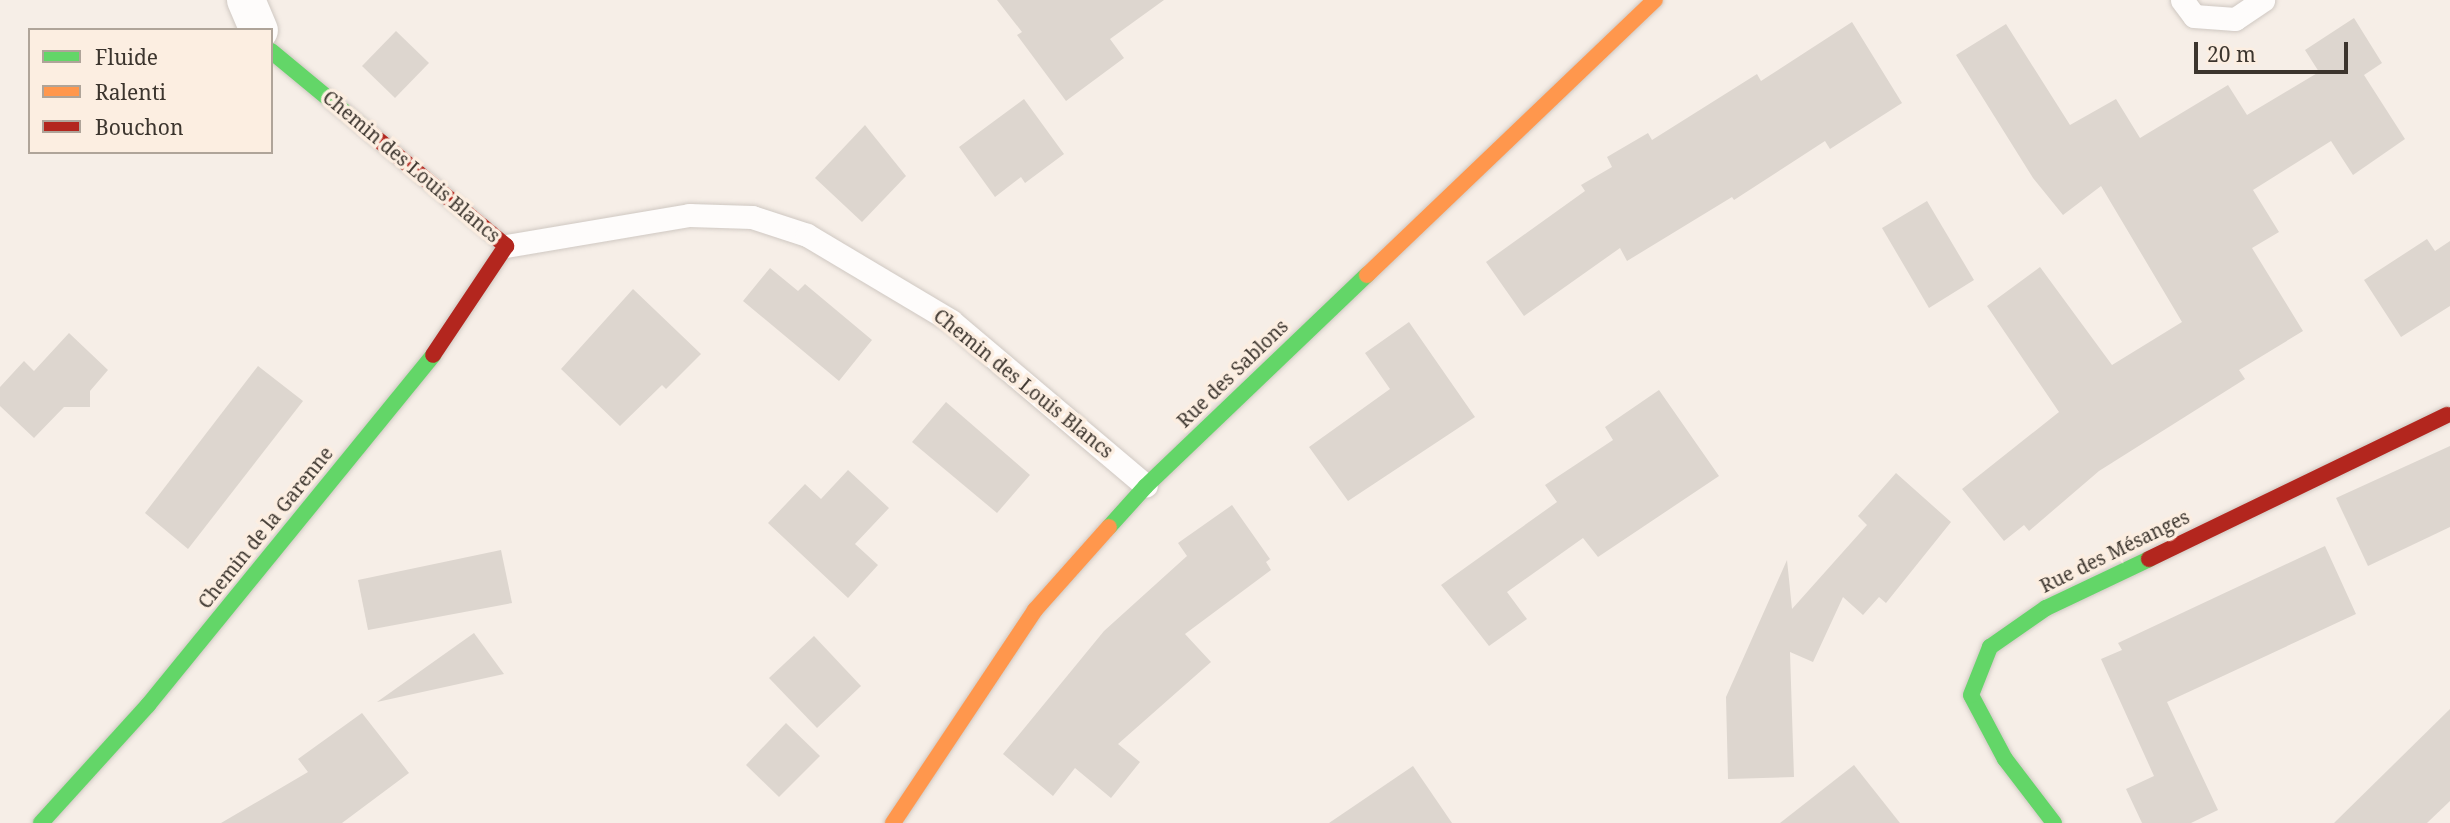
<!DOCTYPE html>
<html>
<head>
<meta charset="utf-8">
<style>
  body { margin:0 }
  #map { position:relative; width:2450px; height:823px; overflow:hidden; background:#f6eee7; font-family:"Noto Serif",serif }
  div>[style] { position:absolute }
  .building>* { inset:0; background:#ddd6cf }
  .roads { filter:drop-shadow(0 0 2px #cfc8c2) drop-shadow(0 0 2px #cfc8c2) }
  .lane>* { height:23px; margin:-11.5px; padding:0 11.5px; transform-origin:11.5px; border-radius:11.5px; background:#fefcfb }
  .street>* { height:38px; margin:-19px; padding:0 19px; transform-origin:19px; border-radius:19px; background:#fefcfb }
  .fast>* { height:16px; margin:-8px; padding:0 8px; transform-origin:8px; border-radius:8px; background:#63d668 }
  .slow>* { height:16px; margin:-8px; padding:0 8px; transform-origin:8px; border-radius:8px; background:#ff974d }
  .jam>* { height:16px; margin:-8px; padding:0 8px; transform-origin:8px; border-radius:8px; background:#b3261e }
  span { translate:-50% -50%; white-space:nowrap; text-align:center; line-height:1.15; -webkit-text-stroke:7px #fceee1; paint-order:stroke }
  .street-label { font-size:19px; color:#3c352e }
  .legend { position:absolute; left:28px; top:28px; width:245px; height:126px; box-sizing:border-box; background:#fceee1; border:2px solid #afa499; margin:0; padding:9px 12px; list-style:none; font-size:21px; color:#3c352e }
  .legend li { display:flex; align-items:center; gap:14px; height:35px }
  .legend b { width:35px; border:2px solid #afa499 }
  .scale { position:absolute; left:2194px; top:42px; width:154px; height:32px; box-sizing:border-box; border:4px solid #3c352e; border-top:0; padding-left:9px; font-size:21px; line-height:24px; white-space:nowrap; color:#3c352e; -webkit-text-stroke:5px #fceee1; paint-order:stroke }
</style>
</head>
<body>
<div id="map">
  <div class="building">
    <i style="clip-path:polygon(997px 0,1164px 0,1110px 39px,1124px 58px,1066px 101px,1017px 35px,1022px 32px)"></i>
    <i style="clip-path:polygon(2354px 18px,2382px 63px,2364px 75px,2405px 139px,2353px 175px,2331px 141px,2253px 190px,2279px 232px,2252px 248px,2303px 331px,2239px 370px,2245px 379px,2099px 471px,2029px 531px,2024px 525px,2004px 541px,1962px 489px,2059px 412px,1987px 306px,2040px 267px,2112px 365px,2182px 322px,2101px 186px,2063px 215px,2033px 178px,1956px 55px,2006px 24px,2070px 125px,2116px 99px,2140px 138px,2228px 85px,2247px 115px,2319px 72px,2305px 50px)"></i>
    <i style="clip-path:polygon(1852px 22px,1902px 103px,1830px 149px,1825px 141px,1734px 200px,1732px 197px,1627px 261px,1620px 248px,1524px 316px,1486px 262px,1585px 191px,1581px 185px,1612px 167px,1607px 157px,1648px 133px,1652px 140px,1757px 74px,1761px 81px)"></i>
    <i style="clip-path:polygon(396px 31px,429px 63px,395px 98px,362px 66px)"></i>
    <i style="clip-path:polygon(1024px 99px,1064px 154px,1025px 183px,1021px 177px,995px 197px,959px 147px)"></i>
    <i style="clip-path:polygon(865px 125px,906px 176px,862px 222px,815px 178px)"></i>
    <i style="clip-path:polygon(1927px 201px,1974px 280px,1929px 308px,1882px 228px)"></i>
    <i style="clip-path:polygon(2427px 239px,2435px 251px,2450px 241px,2450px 306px,2401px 337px,2364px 280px)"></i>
    <i style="clip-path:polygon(770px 268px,798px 291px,805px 284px,872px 340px,839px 381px,743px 301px)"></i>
    <i style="clip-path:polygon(633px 289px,701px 354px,666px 389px,662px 385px,620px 426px,561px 369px)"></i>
    <i style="clip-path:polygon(1409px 322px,1475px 417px,1348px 501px,1309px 447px,1390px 389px,1365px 353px)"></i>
    <i style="clip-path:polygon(69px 333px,108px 370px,90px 391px,90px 407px,64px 407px,34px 438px,0 406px,0 387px,24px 361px,34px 371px)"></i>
    <i style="clip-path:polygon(258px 366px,303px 401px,188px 549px,145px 513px)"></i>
    <i style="clip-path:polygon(1659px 390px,1719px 476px,1598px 557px,1583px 538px,1507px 592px,1527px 619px,1489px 646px,1441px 585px,1557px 502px,1545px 485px,1613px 440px,1605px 427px)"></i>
    <i style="clip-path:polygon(946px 402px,1030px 475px,997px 513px,912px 442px)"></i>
    <i style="clip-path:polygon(2450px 446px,2450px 527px,2368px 566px,2336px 498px)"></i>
    <i style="clip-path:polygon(848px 470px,889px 508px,855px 544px,878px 565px,848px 598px,768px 523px,805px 484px,821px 499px)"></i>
    <i style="clip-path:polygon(1896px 473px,1951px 522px,1886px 603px,1879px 597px,1863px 615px,1843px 597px,1813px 662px,1790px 652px,1794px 777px,1728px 779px,1726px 697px,1787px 560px,1792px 609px,1867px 525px,1858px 516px)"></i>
    <i style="clip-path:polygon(1232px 505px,1270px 559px,1266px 562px,1271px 570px,1185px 634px,1211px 662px,1118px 744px,1140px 762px,1111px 798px,1075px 768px,1053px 796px,1003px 754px,1104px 631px,1187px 556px,1178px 543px)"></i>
    <i style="clip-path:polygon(2325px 546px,2356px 614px,2167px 702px,2218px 810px,2191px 823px,2142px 823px,2126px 789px,2154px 776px,2101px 659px,2122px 650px,2118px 643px)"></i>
    <i style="clip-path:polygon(501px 550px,512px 603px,368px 630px,358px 580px)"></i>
    <i style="clip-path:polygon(474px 633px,504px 674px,377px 702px)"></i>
    <i style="clip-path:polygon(814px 636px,861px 686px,817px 728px,769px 678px)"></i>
    <i style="clip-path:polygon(2450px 709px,2450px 801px,2427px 823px,2334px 823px)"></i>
    <i style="clip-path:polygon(362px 713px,409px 773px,342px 823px,221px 823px,308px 772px,298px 759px)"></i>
    <i style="clip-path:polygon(786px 723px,820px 756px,779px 797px,746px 765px)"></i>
    <i style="clip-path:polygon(1854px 765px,1900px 823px,1780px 823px)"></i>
    <i style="clip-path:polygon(1413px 766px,1452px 823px,1329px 823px)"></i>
  </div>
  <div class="roads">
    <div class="lane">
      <i style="left:2182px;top:0;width:20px;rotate:53deg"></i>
      <i style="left:2194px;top:16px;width:41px;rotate:4.2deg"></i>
      <i style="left:2235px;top:19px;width:34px;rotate:-34deg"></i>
      <i style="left:506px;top:246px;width:186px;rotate:-9.6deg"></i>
      <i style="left:689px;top:215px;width:63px;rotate:1.8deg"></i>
      <i style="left:752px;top:217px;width:58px;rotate:18.1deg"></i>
      <i style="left:807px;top:235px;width:168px;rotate:30.8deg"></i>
      <i style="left:951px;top:321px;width:255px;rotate:40.2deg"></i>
    </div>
    <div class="street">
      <i style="left:246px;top:0;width:33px;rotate:67deg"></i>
    </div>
    <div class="fast">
      <i style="left:271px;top:51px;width:121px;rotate:39.6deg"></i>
      <i style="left:1109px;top:527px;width:55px;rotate:-47.9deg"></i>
      <i style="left:1146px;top:486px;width:306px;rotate:-43.7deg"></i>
      <i style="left:41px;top:823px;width:159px;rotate:-47.8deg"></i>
      <i style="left:148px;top:705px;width:451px;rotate:-50.8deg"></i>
      <i style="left:2054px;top:823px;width:81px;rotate:-127.4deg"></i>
      <i style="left:2005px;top:759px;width:72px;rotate:-118deg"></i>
      <i style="left:1971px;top:695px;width:52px;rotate:-68.4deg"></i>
      <i style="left:1990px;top:647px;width:68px;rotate:-34.9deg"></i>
      <i style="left:2046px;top:608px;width:114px;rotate:-25.4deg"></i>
    </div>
    <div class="slow">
      <i style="left:1367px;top:275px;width:398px;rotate:-43.7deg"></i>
      <i style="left:893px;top:823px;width:256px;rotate:-56.3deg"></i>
      <i style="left:1035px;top:610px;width:111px;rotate:-48.3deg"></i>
    </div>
    <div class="jam">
      <i style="left:364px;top:128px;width:185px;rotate:39.7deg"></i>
      <i style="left:506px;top:246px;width:131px;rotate:123.8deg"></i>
      <i style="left:2149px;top:559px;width:331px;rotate:-25.8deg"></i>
    </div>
  </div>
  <div class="street-label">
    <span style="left:411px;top:167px;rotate:40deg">Chemin des Louis Blancs</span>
    <span style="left:1233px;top:374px;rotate:-44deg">Rue des Sablons</span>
    <span style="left:1023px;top:384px;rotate:39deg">Chemin des Louis Blancs</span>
    <span style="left:266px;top:528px;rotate:-51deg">Chemin de la Garenne</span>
    <span style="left:2115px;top:552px;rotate:-26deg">Rue des Mésanges</span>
  </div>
  <ul class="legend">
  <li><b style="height:9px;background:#63d668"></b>Fluide</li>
  <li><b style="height:9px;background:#ff974d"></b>Ralenti</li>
  <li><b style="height:9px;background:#b3261e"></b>Bouchon</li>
  </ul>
  <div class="scale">20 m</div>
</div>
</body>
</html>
